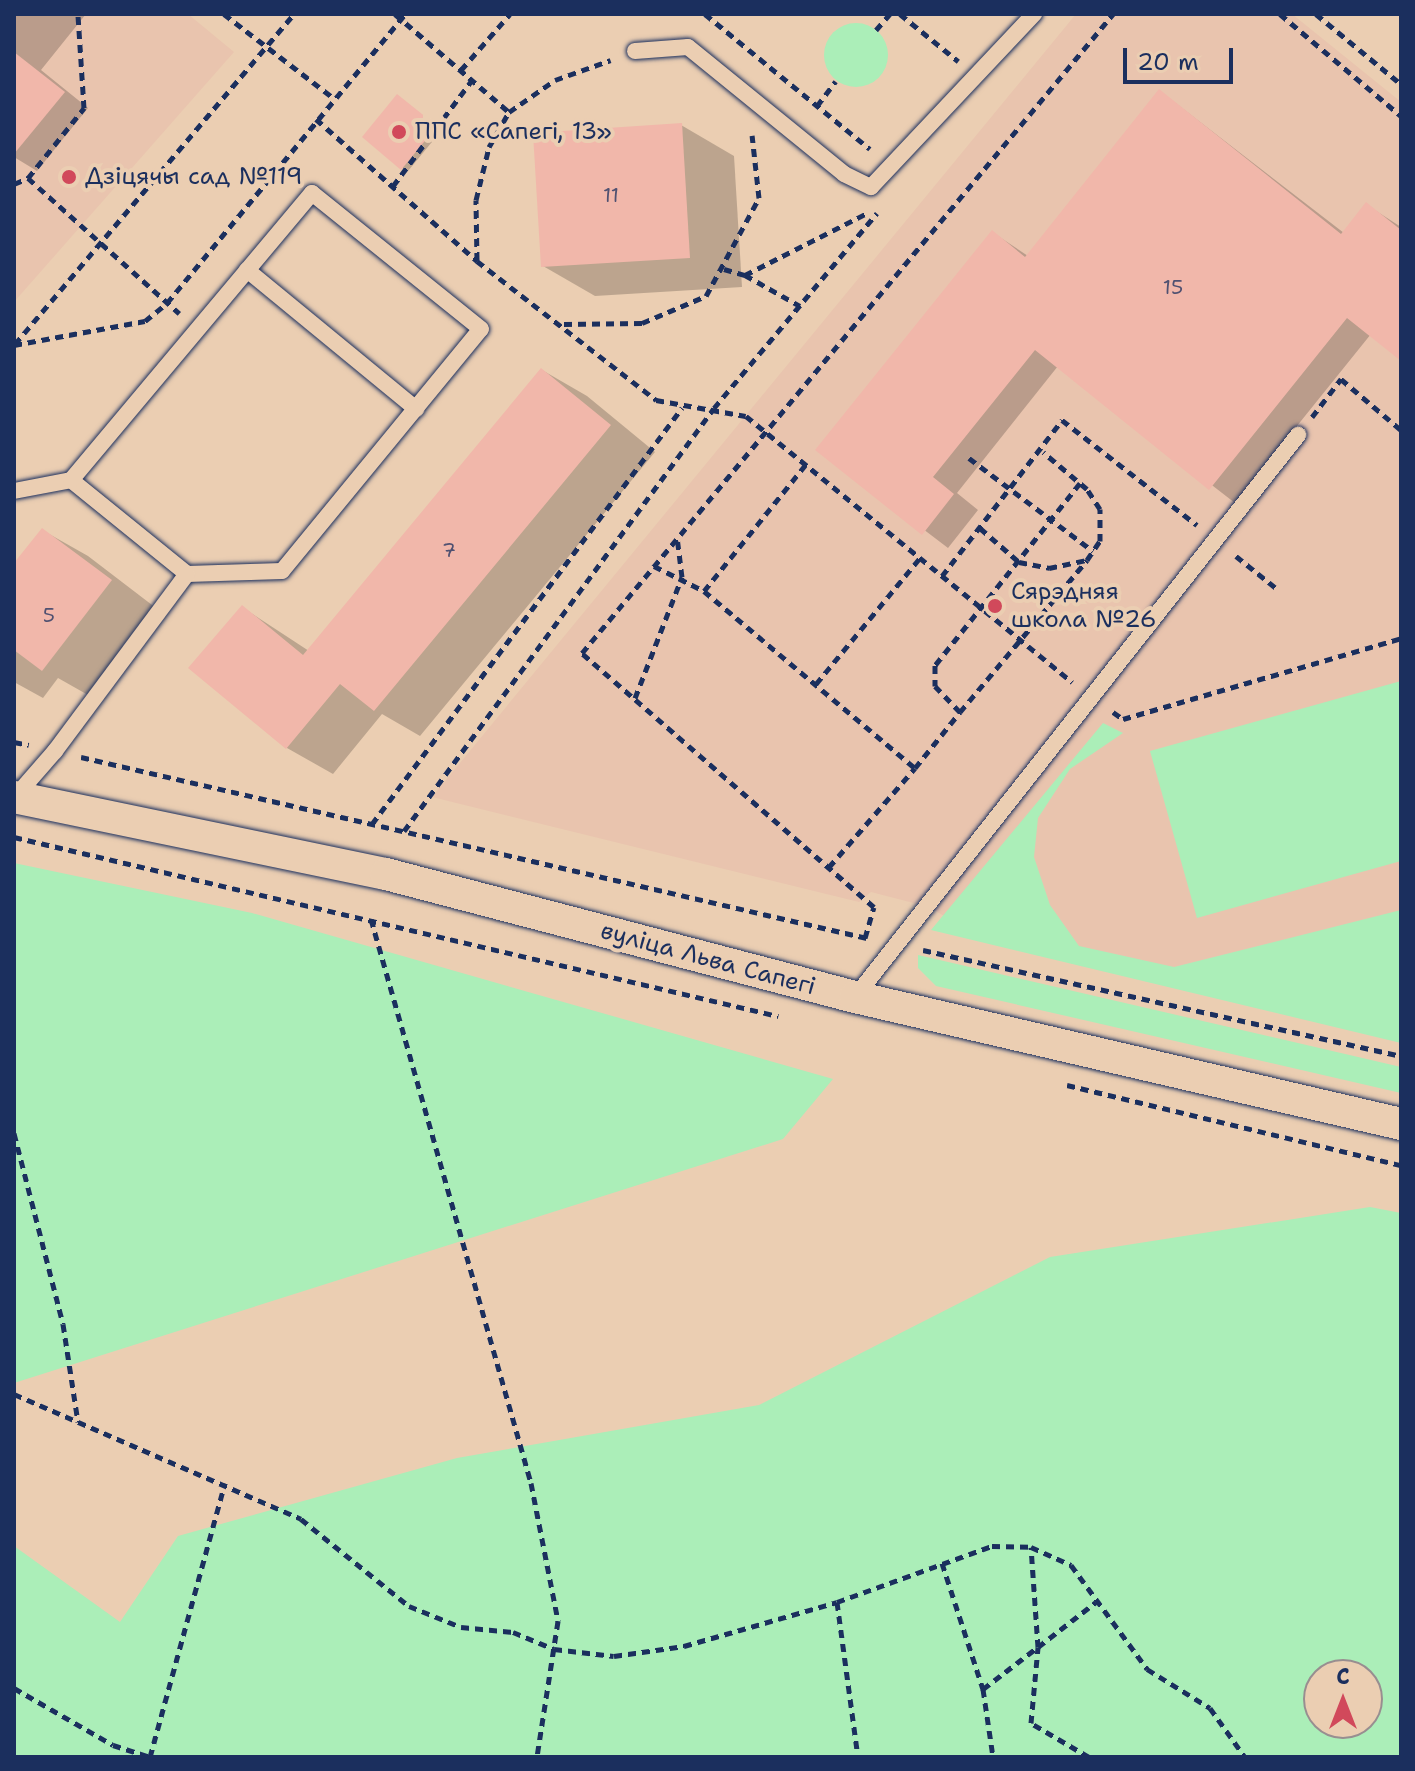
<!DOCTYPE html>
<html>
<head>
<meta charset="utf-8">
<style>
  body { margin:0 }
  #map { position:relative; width:1415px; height:1771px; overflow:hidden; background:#ebceb2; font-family:"Shantell Sans",sans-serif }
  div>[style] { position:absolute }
  .built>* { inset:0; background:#e9c4ae }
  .green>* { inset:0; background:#abeeb8 }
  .round { border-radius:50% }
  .shadow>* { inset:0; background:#0003 }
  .building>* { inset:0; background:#f1b7aa }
  .path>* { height:5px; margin-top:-2.5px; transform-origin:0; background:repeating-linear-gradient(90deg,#1b2f5e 0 8px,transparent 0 14px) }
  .roads { filter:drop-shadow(0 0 2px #1b2f5e) drop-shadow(0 0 2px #1b2f5e) }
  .lane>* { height:16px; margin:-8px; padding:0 8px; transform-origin:8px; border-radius:8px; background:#ebceb2 }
  .street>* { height:32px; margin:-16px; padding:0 16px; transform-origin:16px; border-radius:16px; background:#ebceb2 }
  .dots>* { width:22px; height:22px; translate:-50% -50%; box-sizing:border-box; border:4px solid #ebceb2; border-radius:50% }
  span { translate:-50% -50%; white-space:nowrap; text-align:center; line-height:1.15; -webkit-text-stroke:8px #ebceb2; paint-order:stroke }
  .number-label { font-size:20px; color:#505171 }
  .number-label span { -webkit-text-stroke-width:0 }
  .poi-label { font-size:24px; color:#1b2f5e }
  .left { translate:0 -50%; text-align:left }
  .street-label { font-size:24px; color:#1b2f5e }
  .frame { position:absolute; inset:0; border:16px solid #1b2f5e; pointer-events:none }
  .north { position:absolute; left:1303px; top:1659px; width:80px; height:80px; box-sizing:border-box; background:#ebceb2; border:2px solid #988e90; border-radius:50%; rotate:0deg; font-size:22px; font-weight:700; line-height:32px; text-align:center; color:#1b2f5e }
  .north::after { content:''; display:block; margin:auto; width:28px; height:36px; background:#d1495b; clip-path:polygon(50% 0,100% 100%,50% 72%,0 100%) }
  .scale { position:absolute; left:1123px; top:48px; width:110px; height:36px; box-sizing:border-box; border:4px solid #1b2f5e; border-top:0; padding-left:10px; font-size:24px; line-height:28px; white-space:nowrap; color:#1b2f5e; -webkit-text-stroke:6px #ebceb2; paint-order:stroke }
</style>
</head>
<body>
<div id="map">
  <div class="built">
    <i style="clip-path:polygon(14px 14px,188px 14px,234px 52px,14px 302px)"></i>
    <i style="clip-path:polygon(1076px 14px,1292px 14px,1401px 102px,1401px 921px,1187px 978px,954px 922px,929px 907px,871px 892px,859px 902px,432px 797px)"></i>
  </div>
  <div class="green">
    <i class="round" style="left:824px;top:23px;width:64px;height:64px"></i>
    <i style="clip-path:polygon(1401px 681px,1401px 861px,1197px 918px,1150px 751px)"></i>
    <i style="clip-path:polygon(1103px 723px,1123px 733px,1070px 769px,1038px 818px,1034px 857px,1050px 905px,1079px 946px,1174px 967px,1401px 910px,1401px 1043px,931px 930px)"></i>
    <i style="clip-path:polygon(14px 863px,252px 913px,833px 1079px,783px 1139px,14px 1383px)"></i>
    <i style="clip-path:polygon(918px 955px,1401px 1067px,1401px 1093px,936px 986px,918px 968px)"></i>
    <i style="clip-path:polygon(evenodd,1370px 1207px,1401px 1213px,1401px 1757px,14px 1757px,14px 1546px,120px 1622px,178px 1536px,457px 1458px,759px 1405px,1050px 1257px,1370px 1207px,1367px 1675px,1367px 1723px,1319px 1723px,1319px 1675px,1367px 1675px)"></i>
  </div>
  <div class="shadow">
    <i style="clip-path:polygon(14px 14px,86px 14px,41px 70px,88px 108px,37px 171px,14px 157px)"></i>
    <i style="clip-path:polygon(1160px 91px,1344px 233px,1367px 205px,1401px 227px,1401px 358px,1371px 334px,1235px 503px,1058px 366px,957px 493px,978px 510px,948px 548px,818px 449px,992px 232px,1028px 256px)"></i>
    <i style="clip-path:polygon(403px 100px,441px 131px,408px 171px,402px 168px)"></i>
    <i style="clip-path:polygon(681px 125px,734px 156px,742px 287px,595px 296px,543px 266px)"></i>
    <i style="clip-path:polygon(542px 370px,587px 396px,655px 452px,420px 736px,382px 714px,333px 774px,287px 748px,191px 668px,242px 607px,309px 651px)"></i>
    <i style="clip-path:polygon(42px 530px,88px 556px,156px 608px,88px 695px,58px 678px,43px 698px,14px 682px,14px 567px)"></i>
  </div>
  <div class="building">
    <i style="clip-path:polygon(14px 52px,65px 92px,14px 154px)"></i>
    <i style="clip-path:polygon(1159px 89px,1341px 234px,1366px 202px,1401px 230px,1401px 361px,1347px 318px,1209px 490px,1035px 350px,933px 477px,954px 494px,922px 535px,815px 450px,992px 230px,1025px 257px)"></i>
    <i style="clip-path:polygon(397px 94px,437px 126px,401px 170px,362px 137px)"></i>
    <i style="clip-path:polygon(682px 123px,690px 258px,541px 267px,533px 133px)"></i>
    <i style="clip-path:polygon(541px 368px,611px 425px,374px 711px,340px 684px,286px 749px,188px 668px,242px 605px,303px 655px)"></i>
    <i style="clip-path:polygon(42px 528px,112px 580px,42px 671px,14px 650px,14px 563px)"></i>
  </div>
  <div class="path">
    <i style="left:224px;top:14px;width:136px;rotate:37.5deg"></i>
    <i style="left:395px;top:14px;width:150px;rotate:40.7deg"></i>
    <i style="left:705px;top:14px;width:213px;rotate:39.3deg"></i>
    <i style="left:900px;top:14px;width:75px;rotate:39deg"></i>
    <i style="left:1280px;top:14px;width:158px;rotate:40.1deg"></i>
    <i style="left:1316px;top:14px;width:110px;rotate:39.5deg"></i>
    <i style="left:876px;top:30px;width:21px;rotate:-49deg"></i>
    <i style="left:461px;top:70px;width:74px;rotate:-48.8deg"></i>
    <i style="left:817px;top:106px;width:31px;rotate:-53deg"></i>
    <i style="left:316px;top:119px;width:215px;rotate:41.4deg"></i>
    <i style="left:477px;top:261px;width:227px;rotate:37.8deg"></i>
    <i style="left:656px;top:400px;width:91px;rotate:10.1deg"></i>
    <i style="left:746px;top:416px;width:421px;rotate:39.2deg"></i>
    <i style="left:28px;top:178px;width:203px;rotate:41.8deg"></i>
    <i style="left:14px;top:184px;width:15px;rotate:-23deg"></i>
    <i style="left:28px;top:178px;width:90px;rotate:-51.3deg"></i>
    <i style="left:84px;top:108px;width:94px;rotate:-93.7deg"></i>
    <i style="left:393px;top:186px;width:132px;rotate:-53.3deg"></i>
    <i style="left:477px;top:260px;width:60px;rotate:-91deg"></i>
    <i style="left:476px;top:200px;width:55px;rotate:-76.2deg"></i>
    <i style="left:489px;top:147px;width:40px;rotate:-60.3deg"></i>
    <i style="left:509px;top:112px;width:56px;rotate:-34.8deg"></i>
    <i style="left:555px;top:80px;width:59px;rotate:-19.7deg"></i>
    <i style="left:724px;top:269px;width:22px;rotate:16deg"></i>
    <i style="left:745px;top:275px;width:63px;rotate:29.4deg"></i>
    <i style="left:745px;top:275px;width:139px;rotate:-26.9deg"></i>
    <i style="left:564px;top:324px;width:78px;rotate:-0.7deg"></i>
    <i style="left:642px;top:323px;width:69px;rotate:-22.9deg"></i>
    <i style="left:706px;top:296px;width:111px;rotate:-61.6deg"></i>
    <i style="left:759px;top:198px;width:63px;rotate:-96.3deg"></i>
    <i style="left:15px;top:344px;width:432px;rotate:-49.8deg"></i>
    <i style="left:14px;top:345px;width:133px;rotate:-10.4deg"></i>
    <i style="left:145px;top:321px;width:28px;rotate:-39deg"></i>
    <i style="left:167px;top:303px;width:374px;rotate:-50.5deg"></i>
    <i style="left:1312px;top:417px;width:48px;rotate:-52.7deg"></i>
    <i style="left:1341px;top:379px;width:79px;rotate:40.4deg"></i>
    <i style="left:969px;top:458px;width:155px;rotate:36.9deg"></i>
    <i style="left:1080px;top:483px;width:233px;rotate:128.5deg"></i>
    <i style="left:935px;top:665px;width:21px;rotate:90deg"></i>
    <i style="left:935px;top:686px;width:36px;rotate:46deg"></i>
    <i style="left:960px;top:712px;width:198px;rotate:-50.1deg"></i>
    <i style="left:980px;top:528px;width:52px;rotate:41.1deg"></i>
    <i style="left:1019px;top:562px;width:31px;rotate:11deg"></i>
    <i style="left:1049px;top:568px;width:39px;rotate:-12deg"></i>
    <i style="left:1087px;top:560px;width:23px;rotate:-56deg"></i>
    <i style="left:1100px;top:541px;width:32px;rotate:-90deg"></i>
    <i style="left:1100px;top:509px;width:24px;rotate:-123deg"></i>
    <i style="left:1087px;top:489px;width:57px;rotate:-139.9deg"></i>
    <i style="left:1236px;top:556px;width:51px;rotate:38.7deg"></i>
    <i style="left:654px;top:566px;width:56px;rotate:26.6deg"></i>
    <i style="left:704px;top:591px;width:275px;rotate:40deg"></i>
    <i style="left:915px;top:768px;width:72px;rotate:-51.2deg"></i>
    <i style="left:942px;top:576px;width:197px;rotate:-52.4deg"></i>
    <i style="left:1062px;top:420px;width:171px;rotate:37.9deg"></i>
    <i style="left:704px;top:591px;width:163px;rotate:-51.2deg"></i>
    <i style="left:816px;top:684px;width:163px;rotate:-50.5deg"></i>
    <i style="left:635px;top:698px;width:130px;rotate:-68.8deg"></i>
    <i style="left:682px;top:577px;width:39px;rotate:-97deg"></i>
    <i style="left:1113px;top:712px;width:12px;rotate:35deg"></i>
    <i style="left:1123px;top:719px;width:290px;rotate:-16.2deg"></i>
    <i style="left:14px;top:742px;width:15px;rotate:11deg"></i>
    <i style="left:81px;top:757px;width:811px;rotate:12.97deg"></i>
    <i style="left:372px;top:824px;width:519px;rotate:-53.31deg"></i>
    <i style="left:404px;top:831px;width:524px;rotate:-53.76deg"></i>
    <i style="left:714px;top:408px;width:254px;rotate:-50.1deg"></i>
    <i style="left:14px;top:837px;width:785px;rotate:13.19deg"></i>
    <i style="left:829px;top:867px;width:131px;rotate:-49deg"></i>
    <i style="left:371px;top:919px;width:586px;rotate:74.16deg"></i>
    <i style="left:531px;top:1483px;width:141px;rotate:78.9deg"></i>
    <i style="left:558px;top:1621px;width:138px;rotate:98.8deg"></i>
    <i style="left:865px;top:938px;width:32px;rotate:-74deg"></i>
    <i style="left:874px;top:907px;width:387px;rotate:-139deg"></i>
    <i style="left:582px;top:653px;width:831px;rotate:-50.27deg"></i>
    <i style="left:923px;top:950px;width:490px;rotate:12.5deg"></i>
    <i style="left:1067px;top:1085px;width:343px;rotate:13.5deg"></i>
    <i style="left:14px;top:1133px;width:197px;rotate:75.6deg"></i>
    <i style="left:63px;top:1324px;width:99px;rotate:81.3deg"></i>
    <i style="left:14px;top:1394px;width:313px;rotate:23.5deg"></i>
    <i style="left:301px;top:1519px;width:139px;rotate:38.9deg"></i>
    <i style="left:409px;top:1606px;width:56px;rotate:22deg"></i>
    <i style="left:461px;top:1627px;width:52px;rotate:5.5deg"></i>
    <i style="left:513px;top:1632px;width:44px;rotate:22.5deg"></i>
    <i style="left:554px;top:1649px;width:60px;rotate:6.7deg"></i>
    <i style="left:614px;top:1656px;width:71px;rotate:-8.1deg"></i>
    <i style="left:684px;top:1646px;width:159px;rotate:-16deg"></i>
    <i style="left:837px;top:1602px;width:165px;rotate:-19.9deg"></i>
    <i style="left:992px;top:1546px;width:39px;rotate:1deg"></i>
    <i style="left:1031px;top:1547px;width:44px;rotate:24.2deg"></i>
    <i style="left:1071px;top:1565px;width:129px;rotate:53.8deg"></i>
    <i style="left:1147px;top:1669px;width:74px;rotate:31.8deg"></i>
    <i style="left:1210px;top:1708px;width:60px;rotate:54.5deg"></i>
    <i style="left:942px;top:1563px;width:133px;rotate:72deg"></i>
    <i style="left:983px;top:1689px;width:69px;rotate:81.6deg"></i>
    <i style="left:837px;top:1602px;width:156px;rotate:82.3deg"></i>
    <i style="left:14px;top:1688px;width:114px;rotate:29.9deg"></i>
    <i style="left:113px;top:1745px;width:38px;rotate:18deg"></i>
    <i style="left:983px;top:1689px;width:69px;rotate:-37.4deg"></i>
    <i style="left:1038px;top:1647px;width:100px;rotate:-94deg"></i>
    <i style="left:150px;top:1757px;width:284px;rotate:-74.7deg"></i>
    <i style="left:1089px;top:1757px;width:67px;rotate:-149.6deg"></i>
    <i style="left:1031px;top:1723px;width:76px;rotate:-84.7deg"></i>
    <i style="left:1038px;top:1647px;width:73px;rotate:-37.8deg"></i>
  </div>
  <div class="roads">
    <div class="lane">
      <i style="left:635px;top:51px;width:53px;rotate:-4.3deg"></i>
      <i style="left:688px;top:47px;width:201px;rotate:39.1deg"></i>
      <i style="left:844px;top:174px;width:30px;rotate:26deg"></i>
      <i style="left:871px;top:187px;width:238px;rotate:-46.7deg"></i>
      <i style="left:247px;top:270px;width:219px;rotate:39.4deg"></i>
      <i style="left:14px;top:491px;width:58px;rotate:-10.9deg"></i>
      <i style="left:71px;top:480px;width:149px;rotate:39deg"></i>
      <i style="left:187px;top:574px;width:95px;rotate:-1.8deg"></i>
      <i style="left:282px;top:571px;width:313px;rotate:-50.6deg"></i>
      <i style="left:481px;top:329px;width:217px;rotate:-141.2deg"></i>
      <i style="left:312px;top:193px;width:375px;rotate:130deg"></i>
      <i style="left:15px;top:797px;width:61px;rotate:-49deg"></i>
      <i style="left:55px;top:751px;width:221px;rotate:-53.3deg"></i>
      <i style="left:855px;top:997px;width:716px;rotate:-51.75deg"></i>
    </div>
    <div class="street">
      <i style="left:14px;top:797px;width:380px;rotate:11.7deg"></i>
      <i style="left:386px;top:874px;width:485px;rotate:14.7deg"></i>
      <i style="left:855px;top:997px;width:561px;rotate:13.09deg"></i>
    </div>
  </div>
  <div class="dots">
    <i style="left:399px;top:132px;background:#d1495b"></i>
    <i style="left:69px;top:177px;background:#d1495b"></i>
    <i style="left:995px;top:606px;background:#d1495b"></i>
  </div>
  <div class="number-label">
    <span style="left:611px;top:195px">11</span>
    <span style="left:1173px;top:287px">15</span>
    <span style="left:449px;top:550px">7</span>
    <span style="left:49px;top:615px">5</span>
  </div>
  <div class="poi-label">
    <span class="left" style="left:415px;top:132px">ППС «Сапегі, 13»</span>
    <span class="left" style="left:85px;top:177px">Дзіцячы сад №119</span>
    <span class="left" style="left:1011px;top:606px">Сярэдняя<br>школа №26</span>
  </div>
  <div class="street-label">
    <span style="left:708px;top:959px;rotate:15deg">вуліца Льва Сапегі</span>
  </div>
  <div class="frame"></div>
  <div class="north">С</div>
  <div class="scale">20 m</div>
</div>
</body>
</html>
